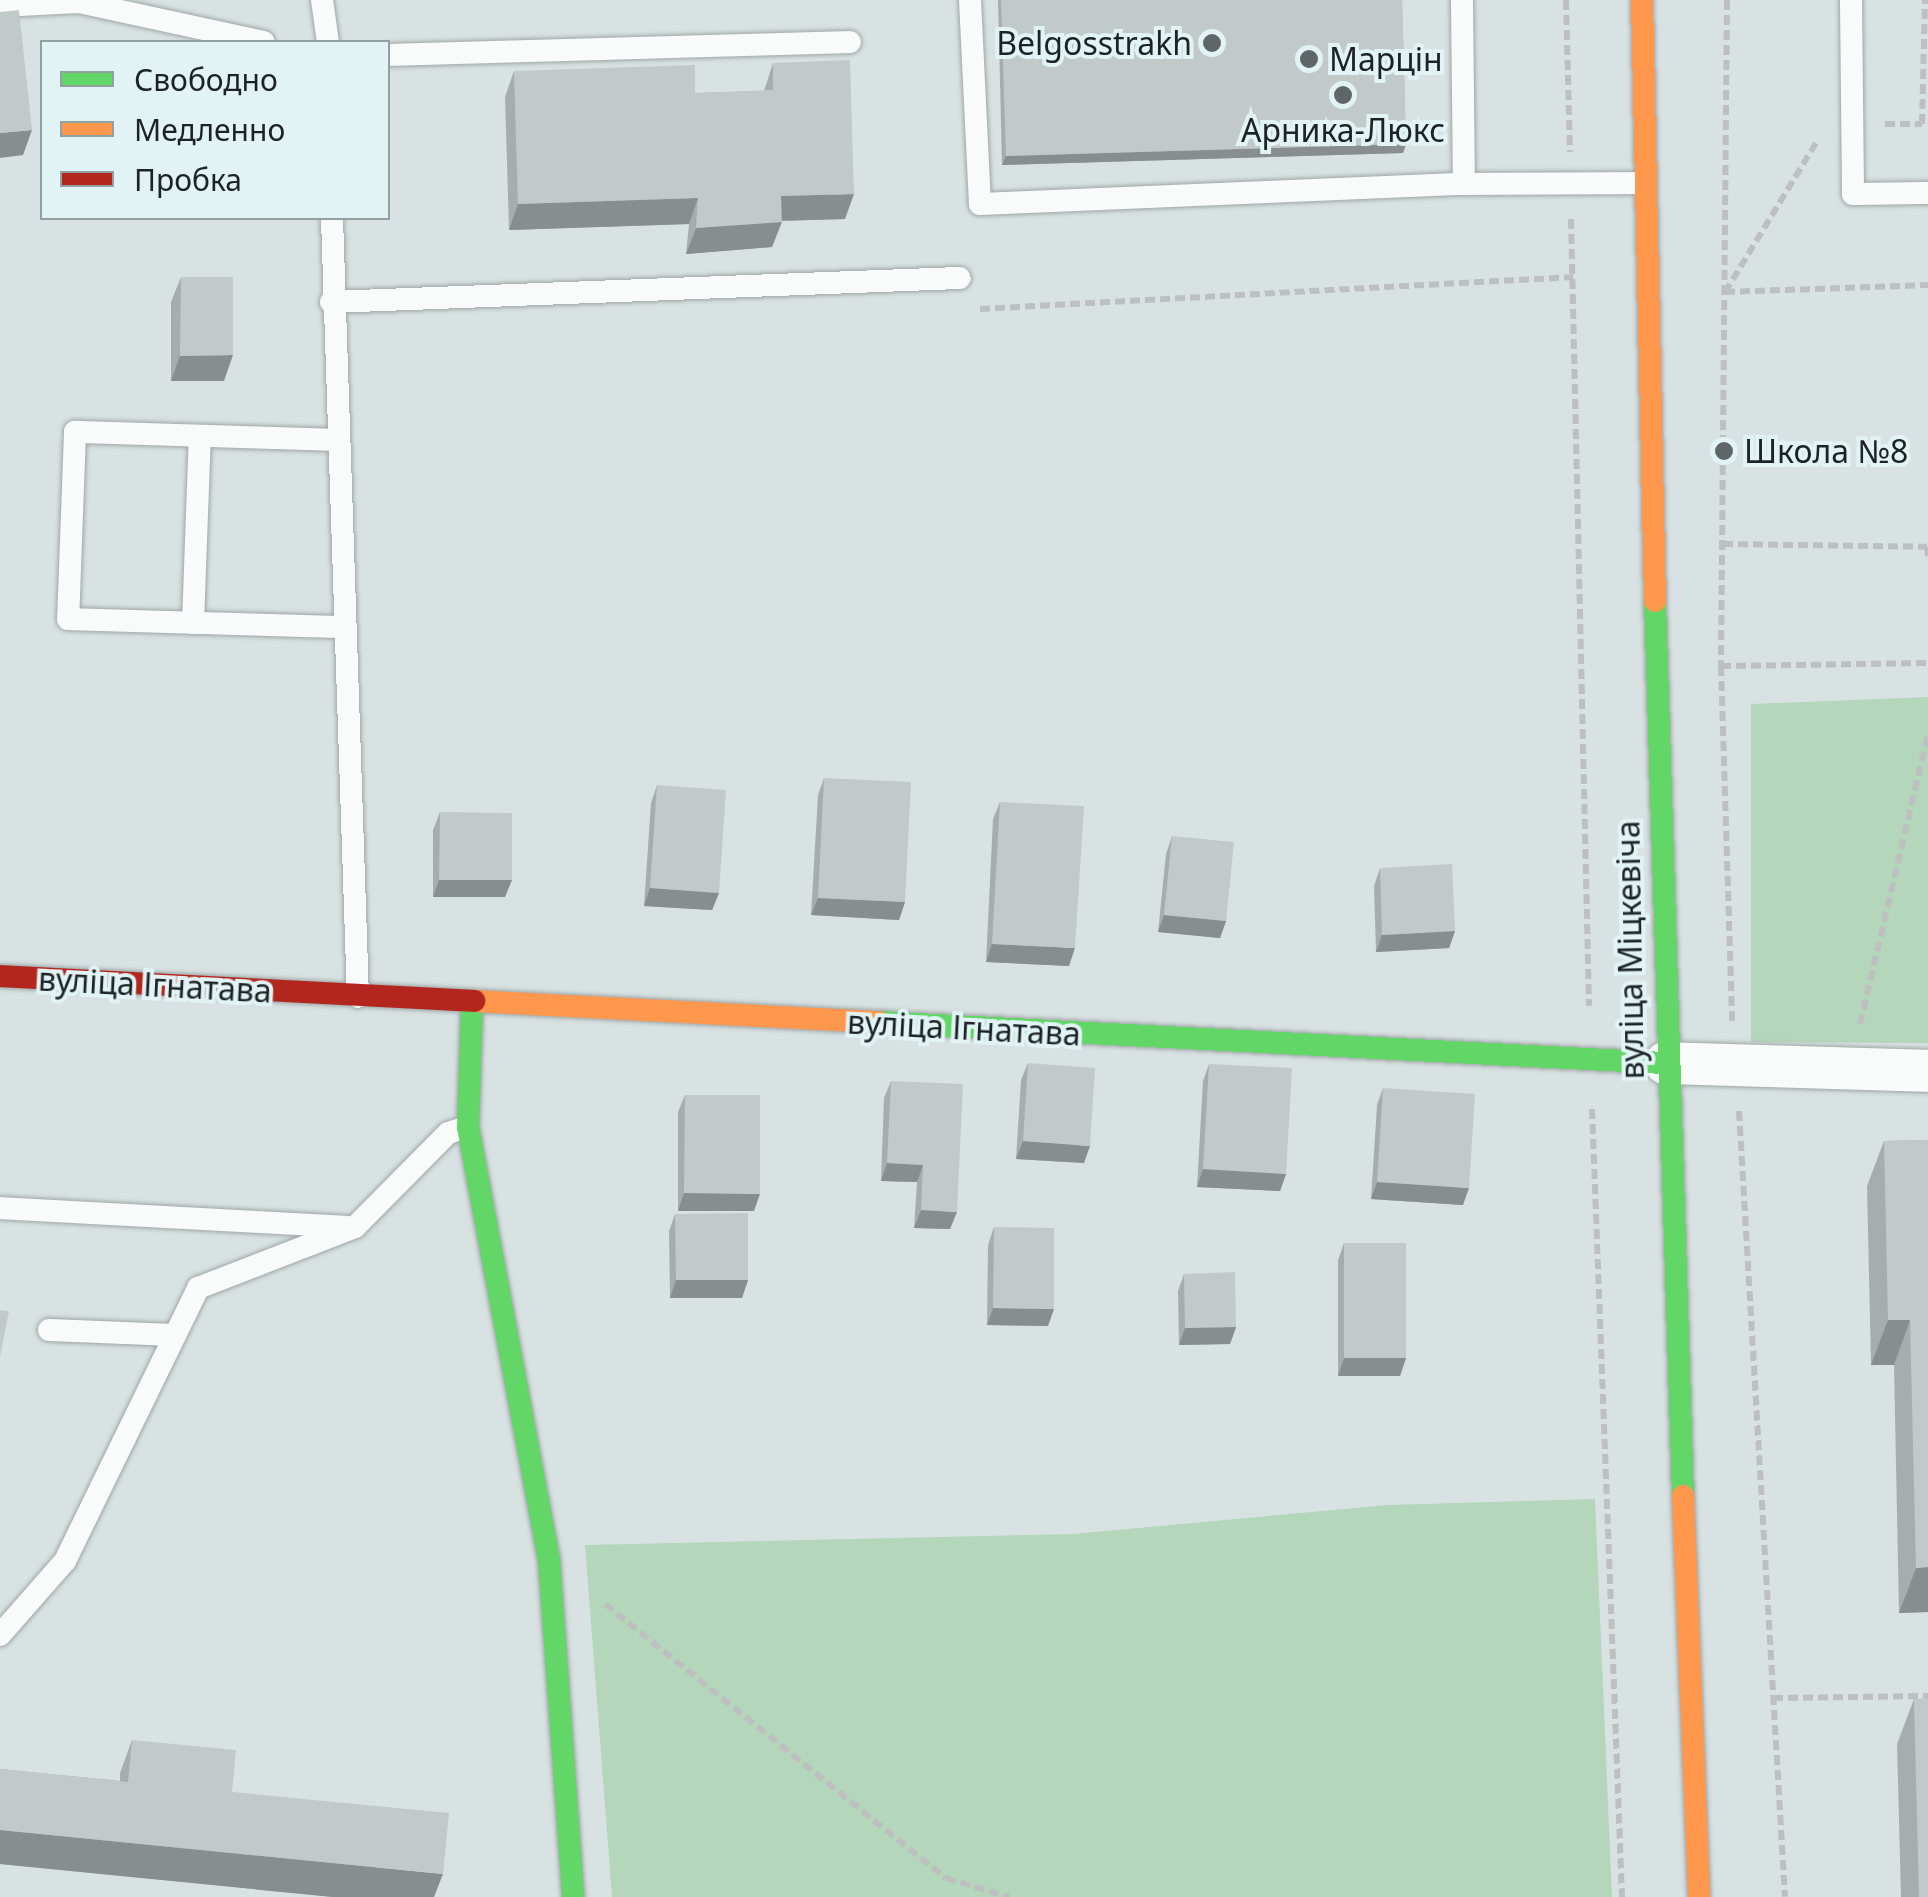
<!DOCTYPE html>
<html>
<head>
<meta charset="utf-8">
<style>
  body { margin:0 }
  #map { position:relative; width:1928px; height:1897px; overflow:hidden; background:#d9e2e3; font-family:"Noto Sans",sans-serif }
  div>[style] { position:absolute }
  .green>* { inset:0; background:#b4d6bb }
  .path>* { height:6px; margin-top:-3px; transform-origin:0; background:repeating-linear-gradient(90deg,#bdbfc0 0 10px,transparent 0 15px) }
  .roads { filter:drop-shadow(0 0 2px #9fa6a6) drop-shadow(0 0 2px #9fa6a6) }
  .lane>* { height:22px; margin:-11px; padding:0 11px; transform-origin:11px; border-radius:11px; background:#f9fbfb }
  .street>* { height:42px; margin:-21px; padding:0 21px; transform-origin:21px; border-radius:21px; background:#f9fbfb }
  .fast>* { height:22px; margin:-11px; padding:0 11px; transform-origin:11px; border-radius:11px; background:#63d668 }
  .slow>* { height:22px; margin:-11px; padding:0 11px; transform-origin:11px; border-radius:11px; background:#ff974d }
  .jam>* { height:22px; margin:-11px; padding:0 11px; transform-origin:11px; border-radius:11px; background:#b3261e }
  .wall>* { inset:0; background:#a7adad }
  .shaded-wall>* { inset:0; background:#888d8d }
  .building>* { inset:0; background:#c2c9c9 }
  .dots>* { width:28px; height:28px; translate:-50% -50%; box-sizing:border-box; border:5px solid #e2f3f5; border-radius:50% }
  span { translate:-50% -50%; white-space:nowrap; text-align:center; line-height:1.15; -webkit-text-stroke:8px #e2f3f5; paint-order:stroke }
  .poi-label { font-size:32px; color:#1d2324 }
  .right { translate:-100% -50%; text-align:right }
  .left { translate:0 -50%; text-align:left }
  .street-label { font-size:32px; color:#1d2324 }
  .legend { position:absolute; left:40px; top:40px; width:350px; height:180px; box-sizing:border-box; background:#e2f3f5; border:2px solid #93a0a1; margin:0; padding:12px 18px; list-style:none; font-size:30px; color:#1d2324 }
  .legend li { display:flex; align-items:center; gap:20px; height:50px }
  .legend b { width:50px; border:2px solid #93a0a1 }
</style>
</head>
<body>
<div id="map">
  <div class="green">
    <i style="clip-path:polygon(1928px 697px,1928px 1043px,1751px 1042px,1751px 704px)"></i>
    <i style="clip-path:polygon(1595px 1499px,1612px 1897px,612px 1897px,585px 1545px,1073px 1534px,1388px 1505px)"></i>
  </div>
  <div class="path">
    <i style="left:1566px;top:0;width:152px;rotate:88.5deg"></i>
    <i style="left:1727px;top:0;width:666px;rotate:90.52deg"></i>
    <i style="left:1721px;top:666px;width:357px;rotate:88.2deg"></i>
    <i style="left:1885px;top:124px;width:37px"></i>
    <i style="left:1922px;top:124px;width:124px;rotate:-88.6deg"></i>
    <i style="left:1816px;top:143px;width:175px;rotate:121.4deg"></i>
    <i style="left:1725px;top:292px;width:203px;rotate:-2deg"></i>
    <i style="left:1571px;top:219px;width:787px;rotate:88.69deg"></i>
    <i style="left:980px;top:309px;width:594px;rotate:-3.09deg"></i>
    <i style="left:1723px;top:544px;width:204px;rotate:0.8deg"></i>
    <i style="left:1927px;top:547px;width:9px;rotate:84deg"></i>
    <i style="left:1721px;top:666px;width:207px;rotate:-0.8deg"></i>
    <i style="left:1860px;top:1024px;width:299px;rotate:-76.8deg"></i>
    <i style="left:1592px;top:1109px;width:789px;rotate:87.82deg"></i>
    <i style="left:1739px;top:1111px;width:787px;rotate:86.65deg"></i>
    <i style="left:605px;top:1604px;width:437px;rotate:38.8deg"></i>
    <i style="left:946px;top:1878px;width:66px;rotate:16.8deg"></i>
    <i style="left:1773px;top:1698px;width:155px;rotate:-0.7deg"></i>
  </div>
  <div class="roads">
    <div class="lane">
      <i style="left:322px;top:0;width:42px;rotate:81.9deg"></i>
      <i style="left:970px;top:0;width:204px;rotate:87.2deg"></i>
      <i style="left:980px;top:204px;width:484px;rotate:-2.4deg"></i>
      <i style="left:1462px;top:0;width:184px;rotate:89.4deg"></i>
      <i style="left:1464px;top:184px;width:180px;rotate:-0.3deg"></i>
      <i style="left:1851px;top:0;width:194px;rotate:89.4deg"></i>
      <i style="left:1853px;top:194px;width:75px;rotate:-0.8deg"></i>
      <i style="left:0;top:6px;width:79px;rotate:-2.9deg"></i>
      <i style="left:79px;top:2px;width:189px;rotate:12.2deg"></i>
      <i style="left:388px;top:55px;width:462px;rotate:-1.6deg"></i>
      <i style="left:332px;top:218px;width:779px;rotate:88.09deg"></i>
      <i style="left:331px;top:302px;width:629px;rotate:-2.19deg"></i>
      <i style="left:336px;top:440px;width:261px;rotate:-178.2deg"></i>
      <i style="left:75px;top:432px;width:187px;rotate:92.1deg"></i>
      <i style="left:68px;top:619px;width:276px;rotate:1.7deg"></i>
      <i style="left:193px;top:623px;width:187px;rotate:-87.9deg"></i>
      <i style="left:0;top:1208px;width:347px;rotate:3.1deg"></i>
      <i style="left:49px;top:1330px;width:126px;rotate:2.3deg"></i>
      <i style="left:0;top:1635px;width:98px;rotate:-48.7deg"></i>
      <i style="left:65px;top:1561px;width:304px;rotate:-64deg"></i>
      <i style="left:198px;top:1288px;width:168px;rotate:-21.2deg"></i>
      <i style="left:355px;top:1227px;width:132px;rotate:-45.3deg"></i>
      <i style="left:448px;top:1133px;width:21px;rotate:-17deg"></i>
    </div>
    <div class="street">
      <i style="left:1665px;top:1063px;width:263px;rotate:1.7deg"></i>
    </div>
    <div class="fast">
      <i style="left:1655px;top:601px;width:895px;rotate:88.21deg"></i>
      <i style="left:472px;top:1002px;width:125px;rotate:91.8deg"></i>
      <i style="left:468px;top:1127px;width:440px;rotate:79.4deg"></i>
      <i style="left:549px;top:1559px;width:339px;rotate:85.9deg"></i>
      <i style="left:879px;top:1022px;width:787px;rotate:2.99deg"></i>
    </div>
    <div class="slow">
      <i style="left:1642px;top:0;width:601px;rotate:88.76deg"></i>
      <i style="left:474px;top:1001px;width:406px;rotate:3deg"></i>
      <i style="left:1683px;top:1496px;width:401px;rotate:87.7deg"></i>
    </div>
    <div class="jam">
      <i style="left:0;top:976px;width:475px;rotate:3deg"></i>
    </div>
  </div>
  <div class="wall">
    <i style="clip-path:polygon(998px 0,1402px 0,1406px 144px,1403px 153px,1002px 165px)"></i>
    <i style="clip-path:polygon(773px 63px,845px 219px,781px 221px,772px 247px,686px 254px,689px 224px,509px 230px,505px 97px,514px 71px,695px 93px,764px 91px)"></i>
    <i style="clip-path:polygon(181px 277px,224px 381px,171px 381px,171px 302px)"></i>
    <i style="clip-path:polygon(824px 778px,905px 902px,899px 920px,811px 915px,818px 795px)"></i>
    <i style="clip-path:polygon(657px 785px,719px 893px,712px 910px,644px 906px,651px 803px)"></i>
    <i style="clip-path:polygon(1000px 802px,1069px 966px,986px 962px,993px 819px)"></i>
    <i style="clip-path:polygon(440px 812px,505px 897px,433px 897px,433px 830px)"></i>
    <i style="clip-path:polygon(1172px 836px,1226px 921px,1220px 938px,1158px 932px,1166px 854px)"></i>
    <i style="clip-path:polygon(1380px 868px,1455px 931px,1449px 948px,1376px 952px,1374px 886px)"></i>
    <i style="clip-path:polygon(1028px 1063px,1084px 1163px,1016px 1159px,1021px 1080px)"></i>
    <i style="clip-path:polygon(1209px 1064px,1286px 1174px,1280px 1191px,1197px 1187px,1203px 1081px)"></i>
    <i style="clip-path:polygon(891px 1081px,950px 1229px,914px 1228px,917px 1182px,881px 1181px,884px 1098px)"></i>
    <i style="clip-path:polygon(1383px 1088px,1463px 1205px,1371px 1199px,1377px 1105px)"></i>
    <i style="clip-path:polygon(685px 1095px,754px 1211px,678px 1211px,678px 1112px)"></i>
    <i style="clip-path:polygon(1928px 1140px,1928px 1612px,1899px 1613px,1894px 1365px,1871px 1365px,1867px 1186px,1884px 1141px)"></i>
    <i style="clip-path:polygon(675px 1214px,748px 1280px,742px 1298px,670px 1298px,669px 1231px)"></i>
    <i style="clip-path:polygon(994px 1227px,1048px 1326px,987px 1325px,988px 1245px)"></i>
    <i style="clip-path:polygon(1344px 1243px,1406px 1358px,1400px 1376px,1338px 1376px,1338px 1260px)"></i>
    <i style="clip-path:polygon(1184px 1274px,1236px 1327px,1230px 1344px,1179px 1345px,1178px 1291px)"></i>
    <i style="clip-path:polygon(1914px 1699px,1928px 1897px,1901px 1897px,1897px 1744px)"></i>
    <i style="clip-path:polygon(132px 1740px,232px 1792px,434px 1897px,333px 1897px,0 1864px,0 1769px,120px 1781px,120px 1773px)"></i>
  </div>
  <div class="shaded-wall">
    <i style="clip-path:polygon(32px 130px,23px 155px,0 158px,0 133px)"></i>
    <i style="clip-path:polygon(1406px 144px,1403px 153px,1002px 165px,1006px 156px)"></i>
    <i style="clip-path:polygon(854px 194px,845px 219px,771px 221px,781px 196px)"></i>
    <i style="clip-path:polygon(698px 198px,689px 224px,509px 230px,518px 204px)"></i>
    <i style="clip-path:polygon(782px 222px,772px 247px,686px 254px,696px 228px)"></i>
    <i style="clip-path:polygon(233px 355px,224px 381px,171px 381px,180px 356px)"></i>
    <i style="clip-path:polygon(439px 880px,512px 880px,505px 897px,433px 897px)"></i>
    <i style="clip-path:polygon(650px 888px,719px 893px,712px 910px,644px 906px)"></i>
    <i style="clip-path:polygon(818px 898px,905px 902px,899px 920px,811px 915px)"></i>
    <i style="clip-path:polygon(1164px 915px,1226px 921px,1220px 938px,1158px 932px)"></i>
    <i style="clip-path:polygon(1455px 931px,1449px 948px,1376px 952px,1382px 935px)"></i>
    <i style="clip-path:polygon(992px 944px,1075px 948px,1069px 966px,986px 962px)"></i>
    <i style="clip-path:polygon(1023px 1141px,1090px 1146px,1084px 1163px,1016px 1159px)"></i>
    <i style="clip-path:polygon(887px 1163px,923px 1165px,917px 1182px,881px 1181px)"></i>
    <i style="clip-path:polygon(1203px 1169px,1286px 1174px,1280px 1191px,1197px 1187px)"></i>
    <i style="clip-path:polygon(1377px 1182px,1469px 1188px,1463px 1205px,1371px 1199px)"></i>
    <i style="clip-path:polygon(684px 1193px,760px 1194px,754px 1211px,678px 1211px)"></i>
    <i style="clip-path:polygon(921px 1210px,957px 1212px,950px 1229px,914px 1228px)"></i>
    <i style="clip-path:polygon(676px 1280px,748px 1280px,742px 1298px,670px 1298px)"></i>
    <i style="clip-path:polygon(993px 1308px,1054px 1309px,1048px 1326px,987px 1325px)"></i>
    <i style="clip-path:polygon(1888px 1320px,1910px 1320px,1894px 1365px,1871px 1365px)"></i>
    <i style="clip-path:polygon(1236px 1327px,1230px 1344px,1179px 1345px,1185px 1328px)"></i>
    <i style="clip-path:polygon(1344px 1358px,1406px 1358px,1400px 1376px,1338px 1376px)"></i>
    <i style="clip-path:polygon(1928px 1567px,1928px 1612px,1899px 1613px,1916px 1568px)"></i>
    <i style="clip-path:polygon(0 1830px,443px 1874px,434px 1897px,333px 1897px,0 1864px)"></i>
  </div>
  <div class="building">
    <i style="clip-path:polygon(1001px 0,1402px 0,1406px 144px,1006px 156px)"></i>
    <i style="clip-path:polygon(19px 10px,32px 130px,0 133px,0 12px)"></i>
    <i style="clip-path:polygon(850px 60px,854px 194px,781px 196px,782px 222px,696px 228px,698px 198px,518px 204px,514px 71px,695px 65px,695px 93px,773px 90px,773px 63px)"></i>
    <i style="clip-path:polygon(181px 277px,233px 277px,233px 355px,180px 356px)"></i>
    <i style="clip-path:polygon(824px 778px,911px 782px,905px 902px,818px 898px)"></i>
    <i style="clip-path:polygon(657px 785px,726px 790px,719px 893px,650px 888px)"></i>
    <i style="clip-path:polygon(1000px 802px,1084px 806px,1075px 948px,992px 944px)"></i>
    <i style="clip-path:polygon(440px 812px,512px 813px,512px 880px,439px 880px)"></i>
    <i style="clip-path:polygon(1172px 836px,1234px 842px,1226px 921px,1164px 915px)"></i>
    <i style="clip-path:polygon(1452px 864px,1455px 931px,1382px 935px,1380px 868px)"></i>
    <i style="clip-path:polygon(1028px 1063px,1095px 1068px,1090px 1146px,1023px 1141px)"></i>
    <i style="clip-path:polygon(1209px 1064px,1292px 1068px,1286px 1174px,1203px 1169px)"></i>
    <i style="clip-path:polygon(891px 1081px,963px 1084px,957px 1212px,921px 1210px,923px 1165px,887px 1163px)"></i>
    <i style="clip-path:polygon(1383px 1088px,1475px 1094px,1469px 1188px,1377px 1182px)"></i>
    <i style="clip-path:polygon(685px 1095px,760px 1095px,760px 1194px,684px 1193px)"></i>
    <i style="clip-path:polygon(1928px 1140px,1928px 1567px,1916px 1568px,1910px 1320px,1888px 1320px,1884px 1141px)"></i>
    <i style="clip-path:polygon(748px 1213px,748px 1280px,676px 1280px,675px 1214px)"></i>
    <i style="clip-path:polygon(994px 1227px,1054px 1228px,1054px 1309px,993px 1308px)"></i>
    <i style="clip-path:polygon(1344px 1243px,1406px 1243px,1406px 1358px,1344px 1358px)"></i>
    <i style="clip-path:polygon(1235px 1272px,1236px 1327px,1185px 1328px,1184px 1274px)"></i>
    <i style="clip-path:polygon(0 1310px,9px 1311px,0 1357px)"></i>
    <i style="clip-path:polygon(1928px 1698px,1928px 1897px,1919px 1897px,1914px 1699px)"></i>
    <i style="clip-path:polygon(132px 1740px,236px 1750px,232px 1792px,449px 1813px,443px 1874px,0 1830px,0 1769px,128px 1782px)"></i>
  </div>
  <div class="dots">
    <i style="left:1212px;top:43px;background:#5f6667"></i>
    <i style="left:1309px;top:59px;background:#5f6667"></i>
    <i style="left:1343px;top:95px;background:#5f6667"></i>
    <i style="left:1724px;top:451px;background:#5f6667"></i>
  </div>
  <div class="poi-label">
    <span class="right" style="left:1192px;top:43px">Belgosstrakh</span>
    <span class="left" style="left:1329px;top:59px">Марцін</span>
    <span style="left:1343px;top:130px">Арника-Люкс</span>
    <span class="left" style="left:1744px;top:451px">Школа №8</span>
  </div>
  <div class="street-label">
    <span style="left:1630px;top:950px;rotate:-91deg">вуліца Міцкевіча</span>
    <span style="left:155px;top:985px;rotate:3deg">вуліца Ігнатава</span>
    <span style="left:964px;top:1028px;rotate:3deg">вуліца Ігнатава</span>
  </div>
  <ul class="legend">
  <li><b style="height:12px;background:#63d668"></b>Свободно</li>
  <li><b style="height:12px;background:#ff974d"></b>Медленно</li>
  <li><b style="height:12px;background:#b3261e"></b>Пробка</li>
  </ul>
</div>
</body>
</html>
